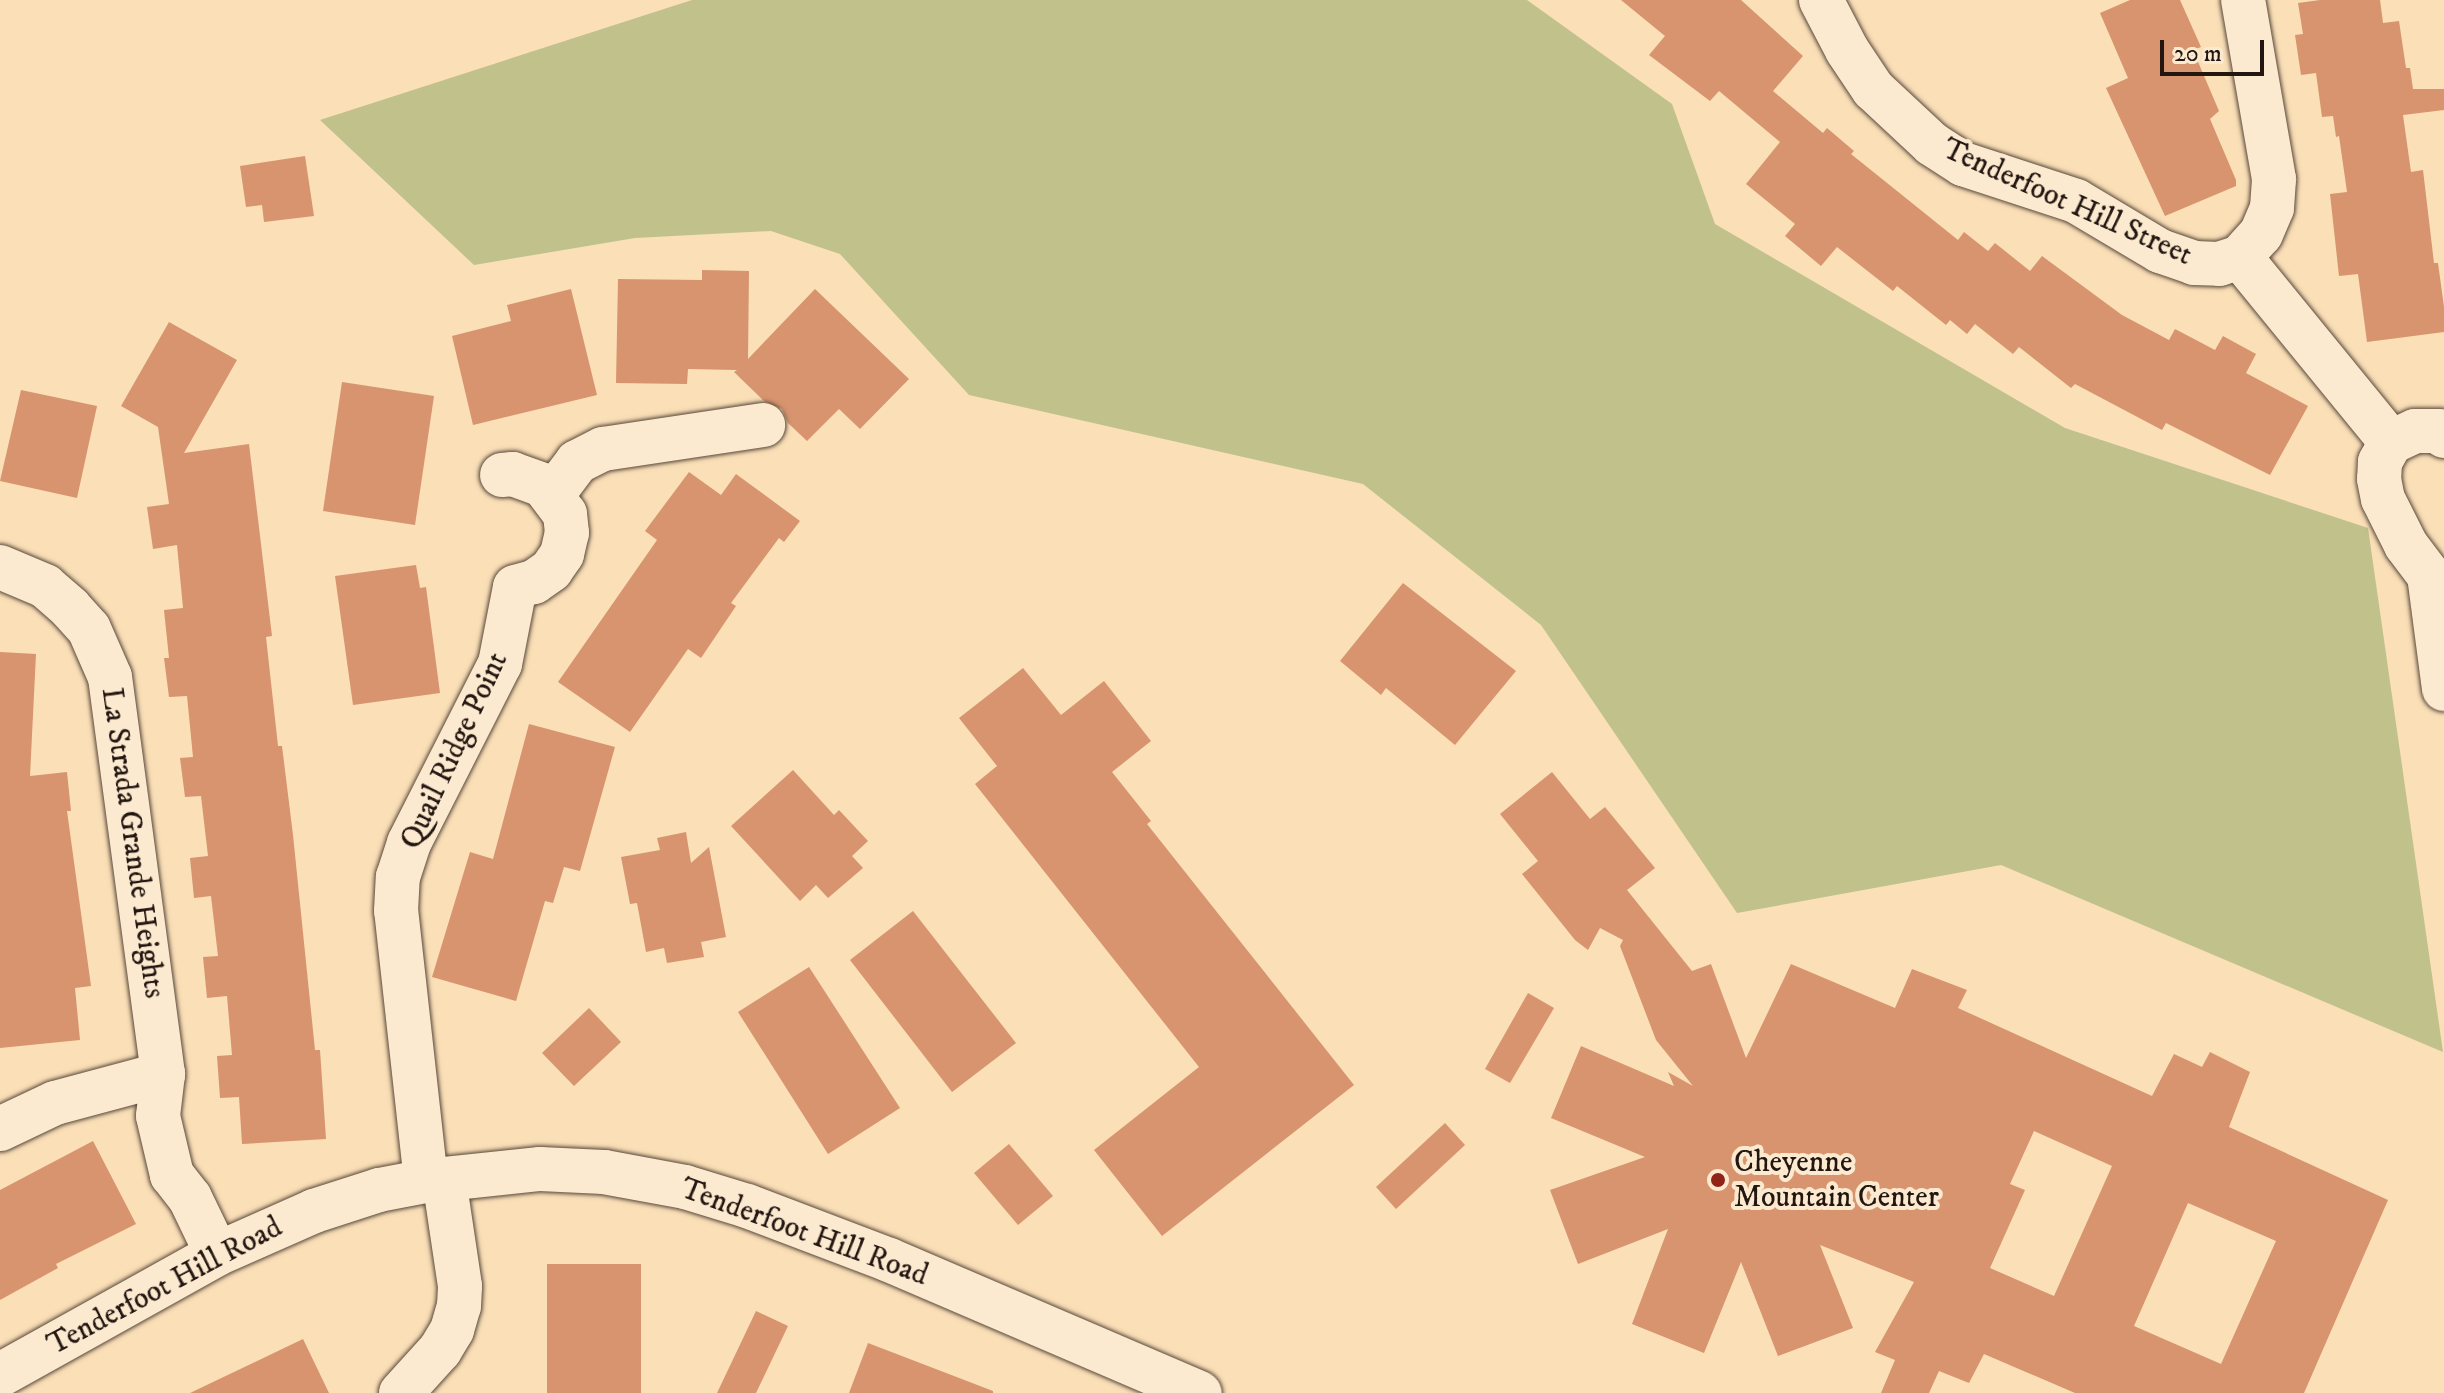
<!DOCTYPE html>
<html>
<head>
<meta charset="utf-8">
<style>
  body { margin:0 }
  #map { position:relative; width:2444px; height:1393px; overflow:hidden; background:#fadfb7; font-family:"IM FELL DW Pica",serif }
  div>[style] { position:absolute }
  .green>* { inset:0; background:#c1c18c }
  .building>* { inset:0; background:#d7946e }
  .roads { filter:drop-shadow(0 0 2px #59483a) drop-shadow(0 0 2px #59483a) }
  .minor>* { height:44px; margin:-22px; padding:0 22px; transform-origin:22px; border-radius:22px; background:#fcead0 }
  .dots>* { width:22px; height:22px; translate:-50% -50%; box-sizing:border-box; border:4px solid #fcead0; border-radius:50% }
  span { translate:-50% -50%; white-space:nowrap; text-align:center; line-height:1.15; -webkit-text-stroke:8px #fcead0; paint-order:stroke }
  .street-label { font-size:30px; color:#231611 }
  .poi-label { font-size:30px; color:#231611 }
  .left { translate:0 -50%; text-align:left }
  .scale { position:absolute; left:2160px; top:40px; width:104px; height:36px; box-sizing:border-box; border:4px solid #231611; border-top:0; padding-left:10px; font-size:24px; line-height:28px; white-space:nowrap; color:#231611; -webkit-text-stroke:6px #fcead0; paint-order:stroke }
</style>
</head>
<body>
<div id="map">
  <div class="green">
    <i style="clip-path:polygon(692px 0,1527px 0,1672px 104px,1715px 224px,2065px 428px,2368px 528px,2443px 1052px,2001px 865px,1737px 913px,1541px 625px,1363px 484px,969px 395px,840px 254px,771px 231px,635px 238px,474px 265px,320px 120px)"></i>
  </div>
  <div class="building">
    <i style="clip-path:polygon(1621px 0,1741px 0,1803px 56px,1773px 91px,1823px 133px,1827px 128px,1854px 151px,1851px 154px,1958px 240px,1964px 232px,1988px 251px,1995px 243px,2030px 271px,2042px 256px,2122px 315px,2169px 340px,2175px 329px,2215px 350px,2223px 336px,2256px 354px,2246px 373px,2308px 406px,2270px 475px,2166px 423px,2162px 430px,2075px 384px,2071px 388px,2019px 347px,2013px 354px,1975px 324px,1967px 334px,1950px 320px,1946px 325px,1897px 286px,1893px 291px,1837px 247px,1821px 266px,1785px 236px,1795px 224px,1746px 184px,1780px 142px,1719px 91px,1710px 101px,1649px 55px,1665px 36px)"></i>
    <i style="clip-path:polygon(2130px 0,2180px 0,2201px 47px,2193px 50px,2219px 111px,2210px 119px,2236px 180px,2236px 186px,2165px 216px,2106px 88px,2128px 78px,2100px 13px)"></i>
    <i style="clip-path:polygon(2320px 0,2380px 0,2383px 23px,2399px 21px,2406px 68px,2410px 68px,2413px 89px,2444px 89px,2444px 110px,2403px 115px,2411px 172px,2423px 170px,2434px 263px,2438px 263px,2444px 307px,2444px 332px,2367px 342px,2358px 274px,2339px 276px,2330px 194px,2347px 192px,2339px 136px,2336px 137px,2333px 116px,2322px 117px,2316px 73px,2301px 75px,2295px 35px,2303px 34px,2298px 3px)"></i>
    <i style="clip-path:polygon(305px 156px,314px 216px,264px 222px,262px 205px,246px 207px,240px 166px)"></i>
    <i style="clip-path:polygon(702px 270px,749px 271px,748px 359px,815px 289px,909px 379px,860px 429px,839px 409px,807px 441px,788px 423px,782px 409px,764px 401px,734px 372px,737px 370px,688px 369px,687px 384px,616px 383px,618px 279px,702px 280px)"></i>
    <i style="clip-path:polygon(571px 289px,597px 395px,473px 425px,452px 336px,511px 321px,507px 305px)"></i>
    <i style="clip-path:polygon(169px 322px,237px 360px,184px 453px,249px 444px,272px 636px,266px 637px,278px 746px,282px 746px,293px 835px,315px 1050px,320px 1050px,326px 1139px,242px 1144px,239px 1097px,220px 1098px,217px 1056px,232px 1055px,227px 996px,207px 998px,203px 957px,218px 956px,211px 896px,194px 898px,190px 858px,208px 856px,201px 796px,185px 797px,180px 758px,193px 757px,187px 696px,169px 697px,164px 658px,169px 658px,164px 610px,183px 608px,177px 545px,153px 549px,147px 507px,169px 504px,158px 427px,121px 406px)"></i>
    <i style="clip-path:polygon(342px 382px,434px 396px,415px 525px,323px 511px)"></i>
    <i style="clip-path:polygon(21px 390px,97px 406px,77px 498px,0 481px)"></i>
    <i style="clip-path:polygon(689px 472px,721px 495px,736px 474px,800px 521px,784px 542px,779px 538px,731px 603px,736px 606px,701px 658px,688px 649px,630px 732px,558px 682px,657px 540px,645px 531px)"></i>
    <i style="clip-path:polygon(416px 565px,420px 588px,426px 587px,440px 693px,353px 705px,335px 576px)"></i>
    <i style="clip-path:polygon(1403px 583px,1516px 671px,1455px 745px,1386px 688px,1381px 695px,1340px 661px)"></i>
    <i style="clip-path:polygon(0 652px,36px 654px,30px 776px,67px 772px,71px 811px,67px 811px,91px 986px,75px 988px,80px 1040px,0 1048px)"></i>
    <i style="clip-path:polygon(1023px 668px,1061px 715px,1104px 681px,1151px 741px,1112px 772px,1151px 821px,1147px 824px,1354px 1085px,1162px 1236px,1094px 1150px,1199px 1067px,975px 784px,997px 766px,959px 718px)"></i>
    <i style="clip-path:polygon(529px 724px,615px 747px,580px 871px,564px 867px,553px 903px,545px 901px,516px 1001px,432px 977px,470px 852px,493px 859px)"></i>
    <i style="clip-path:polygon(793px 770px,834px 815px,839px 810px,868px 841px,852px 856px,863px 868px,828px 898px,816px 885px,800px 901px,731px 826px)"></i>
    <i style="clip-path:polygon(evenodd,1552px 772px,1590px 819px,1605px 807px,1655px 868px,1627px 890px,1692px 971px,1711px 964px,1746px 1058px,1791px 964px,1895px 1008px,1912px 969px,1967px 990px,1958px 1008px,2152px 1096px,2174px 1054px,2202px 1067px,2210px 1052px,2250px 1072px,2229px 1127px,2388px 1200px,2304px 1393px,2075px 1393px,1984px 1354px,1969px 1383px,1939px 1371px,1929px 1393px,1881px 1393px,1895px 1360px,1875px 1352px,1914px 1282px,1820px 1245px,1853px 1328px,1778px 1356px,1741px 1262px,1704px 1353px,1632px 1324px,1668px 1229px,1578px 1264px,1550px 1190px,1645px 1157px,1551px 1118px,1581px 1046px,1674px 1086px,1668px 1072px,1693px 1086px,1656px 1040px,1620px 946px,1623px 940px,1600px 928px,1588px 950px,1575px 940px,1522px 874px,1538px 861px,1500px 814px,1552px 772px,2034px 1131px,2112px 1166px,2054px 1296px,1990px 1268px,2025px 1190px,2010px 1184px,2034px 1131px,1552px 772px,2188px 1203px,2276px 1241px,2221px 1364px,2134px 1326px,2188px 1203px)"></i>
    <i style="clip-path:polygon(686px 832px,691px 863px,709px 847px,726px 937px,701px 942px,704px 957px,667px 963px,664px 948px,646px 952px,637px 903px,630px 904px,621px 857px,660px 850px,657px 838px)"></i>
    <i style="clip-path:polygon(913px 911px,1016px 1043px,952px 1092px,850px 960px)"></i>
    <i style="clip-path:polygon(809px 967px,900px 1108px,828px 1154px,738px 1012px)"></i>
    <i style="clip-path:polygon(1528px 993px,1554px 1008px,1510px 1083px,1485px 1069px)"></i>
    <i style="clip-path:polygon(589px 1008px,621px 1042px,574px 1086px,542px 1053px)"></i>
    <i style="clip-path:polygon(1445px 1123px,1465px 1145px,1396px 1209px,1376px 1187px)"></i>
    <i style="clip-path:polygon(93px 1141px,136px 1224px,56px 1264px,58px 1268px,0 1300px,0 1190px)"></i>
    <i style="clip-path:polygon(1009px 1144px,1053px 1196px,1018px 1225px,974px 1173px)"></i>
    <i style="clip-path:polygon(547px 1264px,641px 1264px,641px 1393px,547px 1393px)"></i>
    <i style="clip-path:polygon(756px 1311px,788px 1326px,756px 1393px,717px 1393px)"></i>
    <i style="clip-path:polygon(303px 1339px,329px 1393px,190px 1393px)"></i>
    <i style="clip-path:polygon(868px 1343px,993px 1391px,993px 1393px,849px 1393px)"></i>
  </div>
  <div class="roads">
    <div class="minor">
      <i style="left:1821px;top:0;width:56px;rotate:62.5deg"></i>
      <i style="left:1847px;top:50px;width:47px;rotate:56.3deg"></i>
      <i style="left:1873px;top:89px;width:81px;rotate:43deg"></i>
      <i style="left:1932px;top:144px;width:37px;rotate:33deg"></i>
      <i style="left:1963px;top:164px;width:119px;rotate:18.1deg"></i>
      <i style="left:2076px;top:201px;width:98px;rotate:30.8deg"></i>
      <i style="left:2160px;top:251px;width:36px;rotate:19deg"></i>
      <i style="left:2194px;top:263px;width:25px;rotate:2deg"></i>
      <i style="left:2219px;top:264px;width:22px;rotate:-18deg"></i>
      <i style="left:2240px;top:257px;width:31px;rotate:-48deg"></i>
      <i style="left:2261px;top:234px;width:28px;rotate:-67deg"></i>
      <i style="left:2272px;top:208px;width:29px;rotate:-86deg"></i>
      <i style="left:2274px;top:179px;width:182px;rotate:-99.8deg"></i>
      <i style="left:2240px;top:257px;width:239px;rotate:50.8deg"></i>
      <i style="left:2444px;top:436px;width:7px;rotate:-135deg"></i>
      <i style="left:2439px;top:431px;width:24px;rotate:180deg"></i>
      <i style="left:2415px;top:431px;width:26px;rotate:155deg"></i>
      <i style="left:2391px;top:442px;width:23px;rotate:119deg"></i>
      <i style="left:2380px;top:462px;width:17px;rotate:93deg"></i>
      <i style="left:2379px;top:479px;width:20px;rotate:79deg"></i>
      <i style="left:2383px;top:499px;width:51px;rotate:63.4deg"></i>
      <i style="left:2406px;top:545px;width:38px;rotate:53deg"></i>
      <i style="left:2429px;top:575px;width:115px;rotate:82.5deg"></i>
      <i style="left:553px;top:494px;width:40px;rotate:-53deg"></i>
      <i style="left:577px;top:462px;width:29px;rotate:-27deg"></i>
      <i style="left:603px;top:449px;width:162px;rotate:-8.5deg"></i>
      <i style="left:0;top:567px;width:49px;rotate:22.9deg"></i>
      <i style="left:45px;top:586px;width:33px;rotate:41deg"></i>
      <i style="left:70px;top:608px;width:28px;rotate:48deg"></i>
      <i style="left:89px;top:629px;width:52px;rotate:66.4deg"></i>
      <i style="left:110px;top:677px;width:401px;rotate:82.4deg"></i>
      <i style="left:163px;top:1074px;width:42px;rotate:96.8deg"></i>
      <i style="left:158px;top:1116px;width:61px;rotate:76.7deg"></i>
      <i style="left:172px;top:1175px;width:29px;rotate:52deg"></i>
      <i style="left:190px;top:1198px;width:62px;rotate:64.3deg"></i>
      <i style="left:0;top:1129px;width:61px;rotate:-25.3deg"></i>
      <i style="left:55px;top:1103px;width:112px;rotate:-15deg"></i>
      <i style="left:426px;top:1181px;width:272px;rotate:-96.3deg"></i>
      <i style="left:396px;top:911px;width:34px;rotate:-87deg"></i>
      <i style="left:398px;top:877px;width:36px;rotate:-72deg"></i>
      <i style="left:409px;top:843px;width:201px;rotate:-63.1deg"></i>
      <i style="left:500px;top:664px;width:78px;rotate:-79deg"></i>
      <i style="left:515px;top:587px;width:20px;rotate:-15deg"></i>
      <i style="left:534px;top:582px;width:21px;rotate:-35deg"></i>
      <i style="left:551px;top:570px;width:19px;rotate:-55deg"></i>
      <i style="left:562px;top:554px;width:22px;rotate:-77deg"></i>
      <i style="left:567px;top:533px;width:19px;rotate:-96deg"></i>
      <i style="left:565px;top:514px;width:36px;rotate:-127deg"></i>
      <i style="left:543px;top:485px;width:32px;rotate:-160deg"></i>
      <i style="left:513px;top:474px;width:11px;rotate:175deg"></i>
      <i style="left:0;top:1375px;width:248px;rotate:-29.1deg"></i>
      <i style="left:217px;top:1254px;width:106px;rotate:-23.9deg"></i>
      <i style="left:314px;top:1211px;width:68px;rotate:-17.9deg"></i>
      <i style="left:379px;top:1190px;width:48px;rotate:-10.8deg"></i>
      <i style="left:426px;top:1181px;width:115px;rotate:-6deg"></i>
      <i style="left:540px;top:1169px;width:64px;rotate:2.7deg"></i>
      <i style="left:604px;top:1172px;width:82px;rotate:10.5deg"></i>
      <i style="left:685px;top:1187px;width:65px;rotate:17deg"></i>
      <i style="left:747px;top:1206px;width:152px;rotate:20.8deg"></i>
      <i style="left:889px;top:1260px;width:338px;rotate:23.2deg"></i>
      <i style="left:401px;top:1393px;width:58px;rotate:-47.8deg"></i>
      <i style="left:440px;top:1350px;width:23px;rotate:-59deg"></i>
      <i style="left:452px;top:1330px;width:25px;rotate:-74deg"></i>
      <i style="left:459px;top:1306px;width:20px;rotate:-87deg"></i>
      <i style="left:460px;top:1286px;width:108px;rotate:-98.5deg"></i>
    </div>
  </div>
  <div class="dots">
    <i style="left:1718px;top:1180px;background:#8f2418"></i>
  </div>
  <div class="street-label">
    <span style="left:2067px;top:203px;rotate:24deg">Tenderfoot Hill Street</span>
    <span style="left:455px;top:751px;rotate:-65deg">Quail Ridge Point</span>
    <span style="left:132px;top:843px;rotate:82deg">La Strada Grande Heights</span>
    <span style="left:804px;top:1233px;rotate:20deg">Tenderfoot Hill Road</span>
    <span style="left:165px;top:1287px;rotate:-28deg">Tenderfoot Hill Road</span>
  </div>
  <div class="poi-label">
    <span class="left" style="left:1734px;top:1180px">Cheyenne<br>Mountain Center</span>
  </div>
  <div class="scale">20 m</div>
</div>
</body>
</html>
